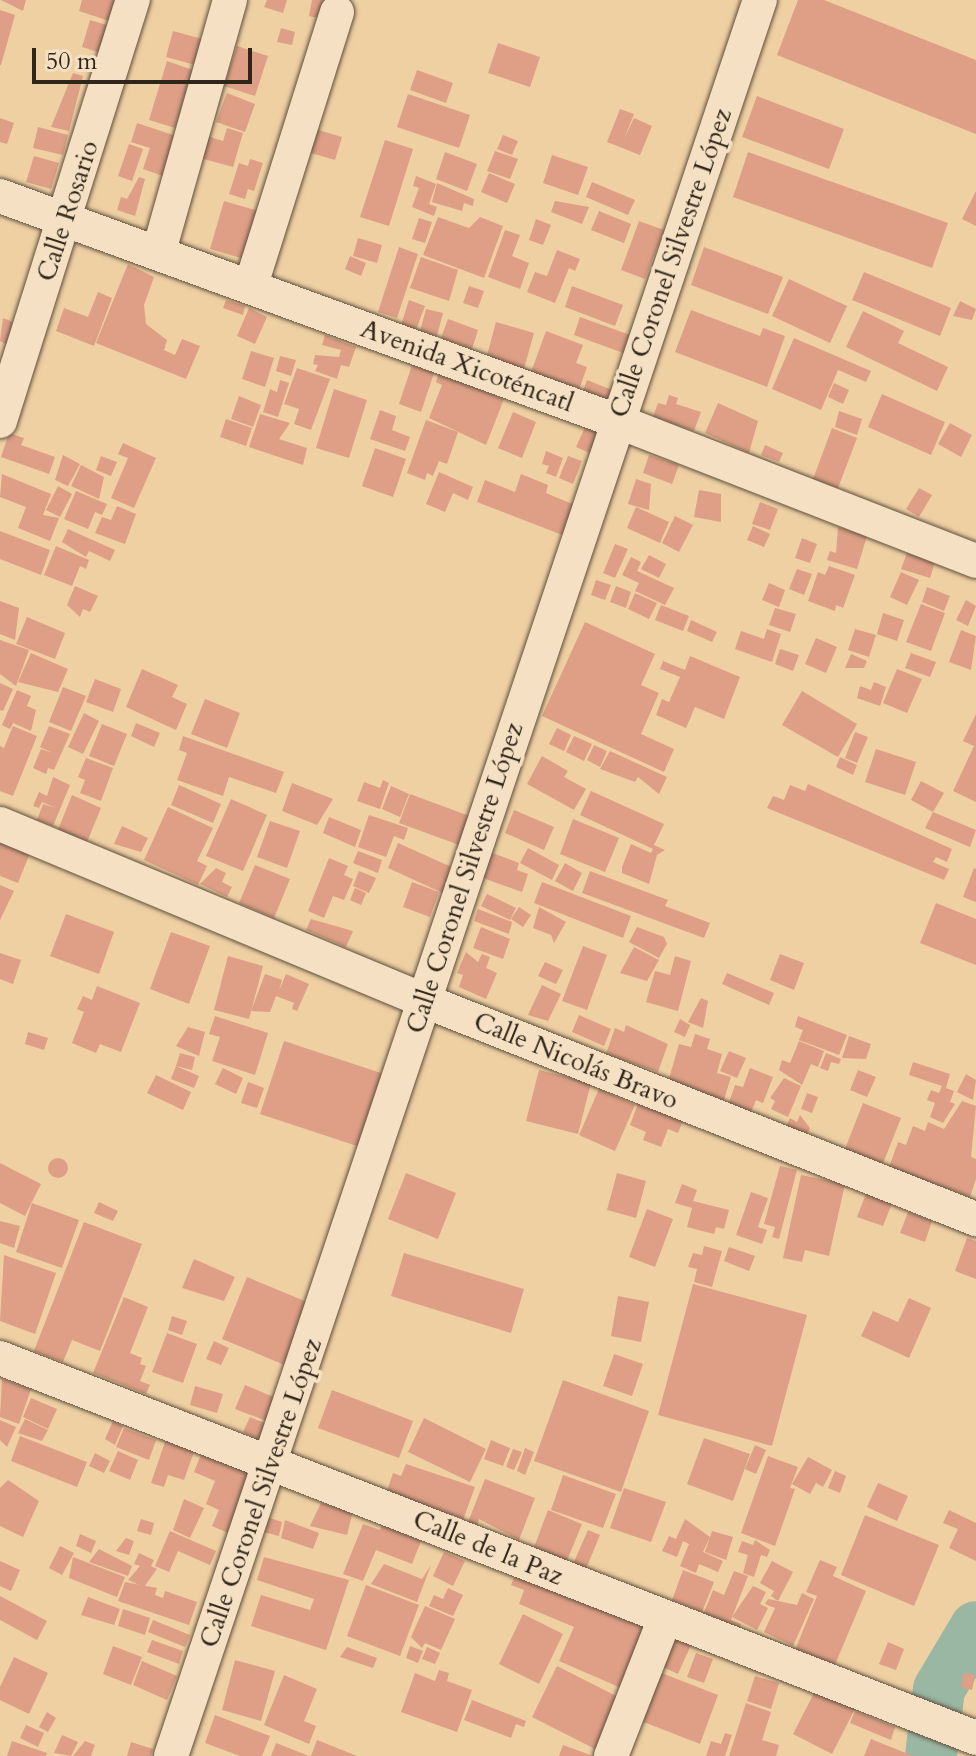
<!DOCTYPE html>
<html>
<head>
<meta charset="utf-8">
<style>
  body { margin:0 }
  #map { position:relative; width:976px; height:1756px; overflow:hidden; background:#efd0a3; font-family:Cardo,serif }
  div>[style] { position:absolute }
  .river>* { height:52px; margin:-26px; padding:0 26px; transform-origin:26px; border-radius:26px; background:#9ab7a4 }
  .building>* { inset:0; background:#de9f86 }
  .round { border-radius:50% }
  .roads { filter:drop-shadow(0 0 2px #5e503d) drop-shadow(0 0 2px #5e503d) }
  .minor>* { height:34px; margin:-17px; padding:0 17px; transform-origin:17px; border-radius:17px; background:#f5e0c3 }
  span { translate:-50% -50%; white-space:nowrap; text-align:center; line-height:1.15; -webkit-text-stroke:7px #f5e0c3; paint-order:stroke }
  .street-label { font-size:26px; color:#2e251b }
  .scale { position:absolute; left:32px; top:48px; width:220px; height:36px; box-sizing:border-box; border:4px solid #2e251b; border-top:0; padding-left:10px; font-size:24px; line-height:28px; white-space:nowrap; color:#2e251b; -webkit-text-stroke:6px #f5e0c3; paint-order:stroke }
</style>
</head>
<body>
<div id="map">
  <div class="river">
    <i style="left:931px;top:1756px;width:67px;rotate:-83.2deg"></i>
    <i style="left:939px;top:1689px;width:72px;rotate:-59.2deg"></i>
  </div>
  <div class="building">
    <i style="clip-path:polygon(1px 0,26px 0,23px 11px)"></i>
    <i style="clip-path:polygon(82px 0,118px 0,112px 22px,79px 11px)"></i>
    <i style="clip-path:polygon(267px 0,287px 0,283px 13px,264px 7px)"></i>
    <i style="clip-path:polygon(312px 0,325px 0,321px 19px,309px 16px)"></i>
    <i style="clip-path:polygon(798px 0,824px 0,976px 60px,976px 134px,777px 55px)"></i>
    <i style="clip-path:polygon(0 10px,15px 15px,1px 65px,0 65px)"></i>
    <i style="clip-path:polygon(90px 20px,113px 27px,104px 54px,82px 47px)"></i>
    <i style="clip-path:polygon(281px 28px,295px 32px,292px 45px,277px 42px)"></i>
    <i style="clip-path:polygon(173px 31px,206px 40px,199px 66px,166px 57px)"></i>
    <i style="clip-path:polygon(498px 43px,540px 57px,530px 87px,488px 73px)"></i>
    <i style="clip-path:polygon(237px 46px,268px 56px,255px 96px,224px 86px)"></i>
    <i style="clip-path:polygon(167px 61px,193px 70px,175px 128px,149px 120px)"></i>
    <i style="clip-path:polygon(417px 70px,453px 83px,446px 103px,410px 90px)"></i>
    <i style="clip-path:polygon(73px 73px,83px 76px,69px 131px,51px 127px)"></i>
    <i style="clip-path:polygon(227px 93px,255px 104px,245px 132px,216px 122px)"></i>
    <i style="clip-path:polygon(408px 94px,470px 115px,459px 148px,397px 127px)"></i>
    <i style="clip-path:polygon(757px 96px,844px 129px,829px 169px,742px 137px)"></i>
    <i style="clip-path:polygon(620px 109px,634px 114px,624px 139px,634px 118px,652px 126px,640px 155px,607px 142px)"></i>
    <i style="clip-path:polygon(0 118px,14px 123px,7px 144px,0 142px)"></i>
    <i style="clip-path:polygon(137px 123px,176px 136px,163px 176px,143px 169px,150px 148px,131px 142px)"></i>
    <i style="clip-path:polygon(38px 127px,68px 135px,63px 155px,33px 148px)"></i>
    <i style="clip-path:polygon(227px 128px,243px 133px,233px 167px,200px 158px,207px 136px,223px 141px)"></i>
    <i style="clip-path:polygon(312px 128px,342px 137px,335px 160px,304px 151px)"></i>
    <i style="clip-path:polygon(503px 135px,518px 141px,512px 155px,497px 149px)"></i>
    <i style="clip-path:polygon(385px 140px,413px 149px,389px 226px,360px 217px)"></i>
    <i style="clip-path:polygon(129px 144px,143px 149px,132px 181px,118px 176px)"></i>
    <i style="clip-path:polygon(495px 151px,518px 159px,510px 179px,487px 171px)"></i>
    <i style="clip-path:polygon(445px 152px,477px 164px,467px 191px,436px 179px)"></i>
    <i style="clip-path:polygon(748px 152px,948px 223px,932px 268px,733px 197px)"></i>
    <i style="clip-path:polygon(552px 155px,588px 167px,578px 195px,543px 183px)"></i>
    <i style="clip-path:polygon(34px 156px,59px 163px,51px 189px,26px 182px)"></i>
    <i style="clip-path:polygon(250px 159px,263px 163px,254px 191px,248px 189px,245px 199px,229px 194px,239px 163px,248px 166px)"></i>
    <i style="clip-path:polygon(489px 173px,515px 184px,507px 203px,481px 192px)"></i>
    <i style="clip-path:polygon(416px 176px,436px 184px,429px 204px,437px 207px,434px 216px,412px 207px,419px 188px,413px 186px)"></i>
    <i style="clip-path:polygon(139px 177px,145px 179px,135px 216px,117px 210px,121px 197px,127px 199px)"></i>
    <i style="clip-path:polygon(592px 182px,635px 200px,628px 215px,586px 197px)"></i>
    <i style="clip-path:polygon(437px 183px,474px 199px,473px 206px,464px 203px,462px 211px,432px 202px)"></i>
    <i style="clip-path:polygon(976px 191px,976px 226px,962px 219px)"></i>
    <i style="clip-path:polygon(224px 201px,262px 212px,248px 260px,210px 249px)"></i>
    <i style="clip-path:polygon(555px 201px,589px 207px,582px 224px,551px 212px)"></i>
    <i style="clip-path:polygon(599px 211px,631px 224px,624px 243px,591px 230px)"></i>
    <i style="clip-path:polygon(438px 217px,469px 228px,480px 217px,503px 226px,484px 278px,423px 255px)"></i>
    <i style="clip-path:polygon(419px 218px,432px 222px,425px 243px,412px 239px)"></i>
    <i style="clip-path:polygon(536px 219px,551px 225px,543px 245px,529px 240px)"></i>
    <i style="clip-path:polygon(639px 221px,664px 230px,645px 279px,621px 270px)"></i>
    <i style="clip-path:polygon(505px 230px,520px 235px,512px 256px,529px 263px,520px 289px,488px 277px)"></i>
    <i style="clip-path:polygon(358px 238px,382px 245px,377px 263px,353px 256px)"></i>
    <i style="clip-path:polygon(399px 247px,418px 254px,397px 318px,378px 312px)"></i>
    <i style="clip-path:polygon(704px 247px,783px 277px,768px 314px,691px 285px)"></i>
    <i style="clip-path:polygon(557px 250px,580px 259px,575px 271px,569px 268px,555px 303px,527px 292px,535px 272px,547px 276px)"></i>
    <i style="clip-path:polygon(350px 256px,366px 263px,361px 276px,345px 269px)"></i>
    <i style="clip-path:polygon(421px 257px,458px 270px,449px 301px,410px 288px)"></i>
    <i style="clip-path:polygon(128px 264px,154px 277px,144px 305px,146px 324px,167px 340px,164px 350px,175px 355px,182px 339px,200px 346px,186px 379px,96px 343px)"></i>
    <i style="clip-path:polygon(864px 272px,951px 308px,940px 336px,852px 300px)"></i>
    <i style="clip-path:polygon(789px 279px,847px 306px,830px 343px,772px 316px)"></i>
    <i style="clip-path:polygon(469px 286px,484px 291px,478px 308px,463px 303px)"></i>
    <i style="clip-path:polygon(572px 286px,623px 305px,615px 326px,565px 307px)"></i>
    <i style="clip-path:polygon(98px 292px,112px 298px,94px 346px,56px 331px,64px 308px,88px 317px)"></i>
    <i style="clip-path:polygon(226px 300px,245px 306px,243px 315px,223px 308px)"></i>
    <i style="clip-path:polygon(409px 300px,425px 306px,416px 330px,401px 325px)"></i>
    <i style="clip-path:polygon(960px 301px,976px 309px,972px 320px,953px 316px)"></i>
    <i style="clip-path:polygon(249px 308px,267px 317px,255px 344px,237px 336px)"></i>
    <i style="clip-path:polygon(426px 309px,443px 313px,437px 336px,420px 331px)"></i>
    <i style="clip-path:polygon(691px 310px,760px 336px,763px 328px,785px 336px,767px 387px,675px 352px)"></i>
    <i style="clip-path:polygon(863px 311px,904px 331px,898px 343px,948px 367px,937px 391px,846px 347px)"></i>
    <i style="clip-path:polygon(580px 317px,633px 336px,626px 354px,574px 335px)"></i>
    <i style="clip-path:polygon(3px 318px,23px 326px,8px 345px,0 341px)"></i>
    <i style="clip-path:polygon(448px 319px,478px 330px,472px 349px,441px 338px)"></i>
    <i style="clip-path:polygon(496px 322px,534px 333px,524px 369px,486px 359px)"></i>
    <i style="clip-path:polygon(546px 331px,583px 345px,576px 363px,587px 367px,579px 390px,531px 372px)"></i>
    <i style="clip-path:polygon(325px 335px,356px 347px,349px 367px,341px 365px,337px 379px,315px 371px,318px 365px,313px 364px,315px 355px,339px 357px,341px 350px,322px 345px)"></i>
    <i style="clip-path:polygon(794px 338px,871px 371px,866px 382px,838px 370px,821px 410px,772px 389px)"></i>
    <i style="clip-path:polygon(251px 351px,274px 358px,265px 387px,242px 379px)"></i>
    <i style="clip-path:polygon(280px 356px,296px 360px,291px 376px,276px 371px)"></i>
    <i style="clip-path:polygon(412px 365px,434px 373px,421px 412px,399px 404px)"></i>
    <i style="clip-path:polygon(297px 368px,330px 379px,311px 430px,294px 424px,299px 409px,284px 404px)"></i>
    <i style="clip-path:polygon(439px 373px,504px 399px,486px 445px,429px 418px,442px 385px,436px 382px)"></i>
    <i style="clip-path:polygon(280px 380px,289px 383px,278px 417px,263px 412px,270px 389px,277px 392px)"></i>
    <i style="clip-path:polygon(587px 380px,612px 390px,606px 404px,582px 394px)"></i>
    <i style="clip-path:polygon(834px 383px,849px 390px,843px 404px,828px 397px)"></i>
    <i style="clip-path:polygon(334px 389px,367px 400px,349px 458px,316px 448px)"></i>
    <i style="clip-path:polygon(882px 394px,945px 422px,931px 455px,868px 427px)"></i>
    <i style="clip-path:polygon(669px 395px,678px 398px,676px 404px,701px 412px,694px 431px,653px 417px,658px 403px,666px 405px)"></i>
    <i style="clip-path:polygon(239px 396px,261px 405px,253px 427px,231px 419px)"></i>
    <i style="clip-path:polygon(718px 403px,758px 421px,749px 453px,705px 433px)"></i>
    <i style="clip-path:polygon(380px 410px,396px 416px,392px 430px,410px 437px,405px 451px,370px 439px)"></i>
    <i style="clip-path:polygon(839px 411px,862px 419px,857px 435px,835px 427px)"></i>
    <i style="clip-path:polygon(513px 412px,536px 422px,522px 458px,498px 448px)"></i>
    <i style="clip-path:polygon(260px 414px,290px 423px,279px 439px,307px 448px,303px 465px,249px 447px)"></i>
    <i style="clip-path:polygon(226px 419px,252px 428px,246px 446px,220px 437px)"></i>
    <i style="clip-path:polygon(426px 420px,458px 432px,447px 464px,439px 461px,433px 476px,427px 473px,425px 480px,407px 473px)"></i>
    <i style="clip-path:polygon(950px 423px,972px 435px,961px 457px,938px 444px)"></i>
    <i style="clip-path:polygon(585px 427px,603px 435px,594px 455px,576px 447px)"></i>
    <i style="clip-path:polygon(832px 428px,857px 438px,838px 488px,813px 479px)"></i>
    <i style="clip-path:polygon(9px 433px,24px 438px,21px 445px,55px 457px,49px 474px,1px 457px)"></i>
    <i style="clip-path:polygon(123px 443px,156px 458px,134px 508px,111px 498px,128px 458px,118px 454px)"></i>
    <i style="clip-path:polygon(765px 445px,783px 453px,779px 462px,761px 455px)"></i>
    <i style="clip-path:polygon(375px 448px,406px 459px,393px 497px,362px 486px)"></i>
    <i style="clip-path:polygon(546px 451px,563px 458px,556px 477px,546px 473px,549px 466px,542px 464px)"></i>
    <i style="clip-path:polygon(63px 455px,80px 464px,68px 486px,55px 480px)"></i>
    <i style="clip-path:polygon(649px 455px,679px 465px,672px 484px,643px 473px)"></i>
    <i style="clip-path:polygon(101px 456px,117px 462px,111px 476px,96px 470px)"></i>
    <i style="clip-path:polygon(568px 456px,582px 461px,573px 484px,559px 478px)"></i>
    <i style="clip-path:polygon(81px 465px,104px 477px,99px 499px,71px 486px)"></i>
    <i style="clip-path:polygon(439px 472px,473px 487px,468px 500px,453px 493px,445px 512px,426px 504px)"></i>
    <i style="clip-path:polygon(2px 474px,51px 494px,43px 515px,59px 518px,50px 541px,18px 528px,26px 507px,0 497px)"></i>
    <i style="clip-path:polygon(521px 474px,548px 485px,546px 493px,577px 506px,565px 536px,477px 502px,485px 480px,515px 492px)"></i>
    <i style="clip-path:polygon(636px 479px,651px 484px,649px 510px,628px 504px)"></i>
    <i style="clip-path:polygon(58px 486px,72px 494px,60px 517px,46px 510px)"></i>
    <i style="clip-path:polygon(919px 488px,932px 495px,919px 517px,906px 509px)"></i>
    <i style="clip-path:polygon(699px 490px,721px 494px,721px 522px,694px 517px)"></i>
    <i style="clip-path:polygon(76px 491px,107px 504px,102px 515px,95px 512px,88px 529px,64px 519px)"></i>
    <i style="clip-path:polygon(760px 502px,778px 509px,770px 530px,752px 524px)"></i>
    <i style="clip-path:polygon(117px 506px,136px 514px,125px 544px,95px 533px,102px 517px,111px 520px)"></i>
    <i style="clip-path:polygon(636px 507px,669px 522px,660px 543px,627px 528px)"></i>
    <i style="clip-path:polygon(675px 516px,693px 525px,679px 552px,662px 543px)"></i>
    <i style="clip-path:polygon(753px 526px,770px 534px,764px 547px,747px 540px)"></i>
    <i style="clip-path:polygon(838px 527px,867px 536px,857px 569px,827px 560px,830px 551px,836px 553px)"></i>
    <i style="clip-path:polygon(68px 529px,115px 550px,110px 561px,89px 551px,86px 557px,62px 542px)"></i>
    <i style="clip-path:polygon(0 531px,50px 550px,41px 575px,0 559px)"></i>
    <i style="clip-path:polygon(802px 538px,817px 544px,810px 563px,795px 558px)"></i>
    <i style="clip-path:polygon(615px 544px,628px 549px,615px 578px,603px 573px)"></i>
    <i style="clip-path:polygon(56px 546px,89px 560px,86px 569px,80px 566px,72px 586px,44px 575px)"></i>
    <i style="clip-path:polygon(907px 553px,935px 562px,930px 578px,901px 569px)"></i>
    <i style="clip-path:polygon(649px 555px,666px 564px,659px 578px,641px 569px)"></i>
    <i style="clip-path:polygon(631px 557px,641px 562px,637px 571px,674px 588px,665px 605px,635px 591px,639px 583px,622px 575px)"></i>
    <i style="clip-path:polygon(829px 566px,855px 575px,843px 608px,836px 605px,835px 611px,808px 601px,818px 572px,825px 575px)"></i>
    <i style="clip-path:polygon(797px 569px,812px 574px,804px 595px,789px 589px)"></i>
    <i style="clip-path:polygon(901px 572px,919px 580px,907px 605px,890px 597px)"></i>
    <i style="clip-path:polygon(596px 580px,611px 585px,605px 600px,591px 595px)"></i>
    <i style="clip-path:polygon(769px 583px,785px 590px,779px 607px,762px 600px)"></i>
    <i style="clip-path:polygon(75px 586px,98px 596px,90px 612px,83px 609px,80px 617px,67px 605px)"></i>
    <i style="clip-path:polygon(616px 586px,631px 592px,626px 608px,610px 602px)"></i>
    <i style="clip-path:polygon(927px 587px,950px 596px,944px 611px,922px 602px)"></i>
    <i style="clip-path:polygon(635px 593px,657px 603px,649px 619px,628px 609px)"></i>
    <i style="clip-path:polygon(966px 600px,976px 606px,968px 626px,956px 620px)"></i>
    <i style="clip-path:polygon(0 601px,19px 608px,15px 640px,0 634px)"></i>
    <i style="clip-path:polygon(921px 604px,945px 613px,931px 651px,906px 642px)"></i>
    <i style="clip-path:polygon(661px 605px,689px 616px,683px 631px,655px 620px)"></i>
    <i style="clip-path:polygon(775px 608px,796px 614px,790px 632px,769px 625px)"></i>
    <i style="clip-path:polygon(883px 613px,904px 620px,897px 641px,877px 634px)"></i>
    <i style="clip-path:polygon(27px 617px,65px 633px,55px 659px,16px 644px)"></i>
    <i style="clip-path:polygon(691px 620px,717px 632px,712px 642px,687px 631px)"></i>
    <i style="clip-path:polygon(585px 622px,655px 654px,641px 685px,659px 693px,641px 734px,674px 749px,664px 772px,542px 716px)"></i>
    <i style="clip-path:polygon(767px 629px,781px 634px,772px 662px,735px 649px,741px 631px,764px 639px)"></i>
    <i style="clip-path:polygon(855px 629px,876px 635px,869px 657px,848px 650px)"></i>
    <i style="clip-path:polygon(961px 630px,976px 636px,971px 670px,949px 662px)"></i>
    <i style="clip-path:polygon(816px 638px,837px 647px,826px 673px,805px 664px)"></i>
    <i style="clip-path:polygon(0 640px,29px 650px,16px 686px,0 674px)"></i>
    <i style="clip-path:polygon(780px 649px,799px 655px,793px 671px,775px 664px)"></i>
    <i style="clip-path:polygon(31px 653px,68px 669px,58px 692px,18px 682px)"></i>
    <i style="clip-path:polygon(911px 653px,936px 662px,930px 677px,905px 668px)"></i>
    <i style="clip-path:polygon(851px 654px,867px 661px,864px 668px,845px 668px)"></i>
    <i style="clip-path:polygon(690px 656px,740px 677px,724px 719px,695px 707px,686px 728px,656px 715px,662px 699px,669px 702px,680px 677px,660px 669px,663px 661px,685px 670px)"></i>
    <i style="clip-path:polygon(142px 669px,178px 685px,172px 697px,187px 704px,176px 730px,126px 707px)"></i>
    <i style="clip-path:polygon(897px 669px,922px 679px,907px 713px,883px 703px)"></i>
    <i style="clip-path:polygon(95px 679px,121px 689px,113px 712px,86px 702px)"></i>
    <i style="clip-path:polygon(874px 682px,886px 687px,880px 706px,857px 698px,860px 686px,871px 690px)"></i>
    <i style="clip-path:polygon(0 683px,13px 689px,3px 711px,0 710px)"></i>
    <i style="clip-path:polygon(63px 687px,86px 696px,71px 731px,49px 722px)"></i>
    <i style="clip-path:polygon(17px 690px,31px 696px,27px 706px,36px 710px,31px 731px,13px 723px,10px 729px,2px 725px)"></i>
    <i style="clip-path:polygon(802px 691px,857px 724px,838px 757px,782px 725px)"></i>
    <i style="clip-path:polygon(205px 699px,240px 713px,227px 748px,191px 734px)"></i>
    <i style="clip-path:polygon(84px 713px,99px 721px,83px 754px,68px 747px)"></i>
    <i style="clip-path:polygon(976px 714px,976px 802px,953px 791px,974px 746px,963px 741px)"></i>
    <i style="clip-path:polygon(136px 723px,160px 733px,154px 747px,131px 736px)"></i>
    <i style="clip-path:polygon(102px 724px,127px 734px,114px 766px,89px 756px)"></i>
    <i style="clip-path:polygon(13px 726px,37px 736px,13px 796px,0 791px,0 746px,4px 748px)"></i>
    <i style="clip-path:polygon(49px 726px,70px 734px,54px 770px,48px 768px,46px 774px,33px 768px,41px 749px,53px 753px,40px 747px)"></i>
    <i style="clip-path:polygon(557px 728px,571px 735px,564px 751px,549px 744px)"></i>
    <i style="clip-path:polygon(855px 732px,868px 737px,857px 763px,845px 758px)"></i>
    <i style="clip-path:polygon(183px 736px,284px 772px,276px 793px,229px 777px,223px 796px,177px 780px,187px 753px,179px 750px)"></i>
    <i style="clip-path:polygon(574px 736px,592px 744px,584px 761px,566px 752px)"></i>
    <i style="clip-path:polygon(594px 745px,607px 751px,600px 767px,587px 760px)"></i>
    <i style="clip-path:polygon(876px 749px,916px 762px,905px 795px,865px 782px)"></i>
    <i style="clip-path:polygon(610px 751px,667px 777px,659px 794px,638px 777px,635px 782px,600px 769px)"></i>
    <i style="clip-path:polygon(542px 756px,568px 771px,564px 777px,586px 789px,574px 810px,527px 784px)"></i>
    <i style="clip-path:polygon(840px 757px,857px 765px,853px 775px,836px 767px)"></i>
    <i style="clip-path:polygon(86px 758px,113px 768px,101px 801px,80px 793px,85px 780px,78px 777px)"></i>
    <i style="clip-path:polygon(53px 777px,70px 785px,53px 826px,37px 820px,43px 804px,56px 808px,42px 802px,39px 808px,33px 806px,39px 792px,47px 796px)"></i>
    <i style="clip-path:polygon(383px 780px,389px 783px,380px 809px,357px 801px,364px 782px,380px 788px)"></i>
    <i style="clip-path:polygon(921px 781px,944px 793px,933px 812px,976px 830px,970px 847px,925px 828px,933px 812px,911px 800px)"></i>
    <i style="clip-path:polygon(292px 783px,333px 799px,317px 825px,282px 811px)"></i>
    <i style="clip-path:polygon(808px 784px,952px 849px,947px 862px,936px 857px,933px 862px,949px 869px,944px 880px,767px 808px,773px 796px,784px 800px,790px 785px,805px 791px)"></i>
    <i style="clip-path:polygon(179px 785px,221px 804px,213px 823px,171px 805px)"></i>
    <i style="clip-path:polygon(391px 786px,409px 794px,400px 817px,382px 809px)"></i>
    <i style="clip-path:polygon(591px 791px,664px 824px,654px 845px,665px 850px,657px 855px,649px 884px,622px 873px,622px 867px,631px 844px,651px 853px,653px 849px,580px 815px)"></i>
    <i style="clip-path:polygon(410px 794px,472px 817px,462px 846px,399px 823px)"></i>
    <i style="clip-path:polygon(72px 795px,101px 808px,87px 842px,55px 837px)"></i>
    <i style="clip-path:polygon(231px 799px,267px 815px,243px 871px,206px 856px)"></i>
    <i style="clip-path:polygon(168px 807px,213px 828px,197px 861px,207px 866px,198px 885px,144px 860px)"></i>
    <i style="clip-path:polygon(514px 810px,554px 827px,544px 850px,505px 833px)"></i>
    <i style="clip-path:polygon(369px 815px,408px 828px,404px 840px,394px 836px,386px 857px,358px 847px)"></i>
    <i style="clip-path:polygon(329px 817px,361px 830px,355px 847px,323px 833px)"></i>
    <i style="clip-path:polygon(573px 819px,619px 838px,605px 872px,560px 854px)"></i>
    <i style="clip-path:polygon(270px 821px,300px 831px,287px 868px,257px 857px)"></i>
    <i style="clip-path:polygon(122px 826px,148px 838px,141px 852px,114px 844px)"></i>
    <i style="clip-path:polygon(0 841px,30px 853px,18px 883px,0 876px)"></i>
    <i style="clip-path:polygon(398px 843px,458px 870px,447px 895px,388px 868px)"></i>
    <i style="clip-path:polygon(528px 848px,559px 865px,552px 880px,520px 863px)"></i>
    <i style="clip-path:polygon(358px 851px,382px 860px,378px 873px,353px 863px)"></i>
    <i style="clip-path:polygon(490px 852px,519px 863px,517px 870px,528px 874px,522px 892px,480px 877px)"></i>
    <i style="clip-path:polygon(329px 858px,348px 866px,344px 875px,353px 879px,344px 900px,333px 896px,324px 918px,308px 911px)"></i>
    <i style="clip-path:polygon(565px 863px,582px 873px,573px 891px,555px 881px)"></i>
    <i style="clip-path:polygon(255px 865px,290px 879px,274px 918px,239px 903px)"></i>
    <i style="clip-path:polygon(216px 868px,226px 873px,222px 882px,232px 887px,227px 897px,200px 884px)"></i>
    <i style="clip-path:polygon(974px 868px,976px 869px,976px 902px,963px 897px)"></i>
    <i style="clip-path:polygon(359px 871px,376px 878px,369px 893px,353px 886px)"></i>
    <i style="clip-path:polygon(590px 871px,668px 900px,665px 906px,710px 923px,704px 938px,582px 893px)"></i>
    <i style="clip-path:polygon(412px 882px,439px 892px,430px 917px,403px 907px)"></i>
    <i style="clip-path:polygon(542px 882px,631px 916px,623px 938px,534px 903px)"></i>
    <i style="clip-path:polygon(0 885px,14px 891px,0 920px)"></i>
    <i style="clip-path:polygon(355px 888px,366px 893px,361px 905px,350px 900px)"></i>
    <i style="clip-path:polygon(487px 894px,516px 908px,510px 920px,481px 906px)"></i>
    <i style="clip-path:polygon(936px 903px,976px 919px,976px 965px,920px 943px)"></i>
    <i style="clip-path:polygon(519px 907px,531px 915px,523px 927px,511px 919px)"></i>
    <i style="clip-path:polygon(539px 907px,566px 922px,554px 943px,551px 935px,533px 928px)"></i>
    <i style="clip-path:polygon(478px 909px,512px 922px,509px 934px,474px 921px)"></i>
    <i style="clip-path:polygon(66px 914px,114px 932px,99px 974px,50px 956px)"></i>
    <i style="clip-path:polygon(311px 919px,353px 931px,346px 947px,306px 930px)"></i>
    <i style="clip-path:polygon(481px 927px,510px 939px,503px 959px,473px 948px)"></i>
    <i style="clip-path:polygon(637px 927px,664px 937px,667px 944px,659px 958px,629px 942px)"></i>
    <i style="clip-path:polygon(171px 932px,210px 946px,189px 1004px,150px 989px)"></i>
    <i style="clip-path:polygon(583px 946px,607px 955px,587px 1010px,562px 1001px)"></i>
    <i style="clip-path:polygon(634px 947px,659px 960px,647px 981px,620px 973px)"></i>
    <i style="clip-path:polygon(466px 952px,478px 962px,482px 954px,490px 957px,486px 968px,497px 973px,486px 999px,459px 987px,463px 975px,457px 973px)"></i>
    <i style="clip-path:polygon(0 953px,21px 960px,13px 984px,0 979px)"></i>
    <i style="clip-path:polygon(780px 954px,804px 963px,794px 990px,770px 980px)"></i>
    <i style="clip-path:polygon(228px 956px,263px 966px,249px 1019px,214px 1010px)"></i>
    <i style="clip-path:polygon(675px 956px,691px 961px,678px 1011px,646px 1002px,655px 971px,670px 975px)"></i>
    <i style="clip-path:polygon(545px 962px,563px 970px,556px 984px,538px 976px)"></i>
    <i style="clip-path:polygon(727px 973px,774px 993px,769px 1005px,722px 984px)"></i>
    <i style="clip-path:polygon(265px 974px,282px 980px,279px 991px,286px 974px,309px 984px,297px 1011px,292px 1009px,294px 1003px,276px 996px,270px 1012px,251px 1011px)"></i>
    <i style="clip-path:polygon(542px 985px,561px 994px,548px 1021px,528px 1015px)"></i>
    <i style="clip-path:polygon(97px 986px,140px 1003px,121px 1052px,100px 1044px,96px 1053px,72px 1043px,84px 1012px,77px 1009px,83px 996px,92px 1000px)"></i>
    <i style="clip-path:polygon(701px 998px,708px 1001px,703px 1028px,688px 1022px)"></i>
    <i style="clip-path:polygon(579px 1015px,611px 1029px,604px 1046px,572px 1032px)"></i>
    <i style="clip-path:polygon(215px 1016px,268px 1033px,255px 1075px,212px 1061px,220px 1037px,209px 1034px)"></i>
    <i style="clip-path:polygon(798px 1016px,847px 1035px,839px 1055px,799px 1040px,803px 1030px,795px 1027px)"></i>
    <i style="clip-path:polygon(680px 1019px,690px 1025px,685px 1037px,674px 1032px)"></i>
    <i style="clip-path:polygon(626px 1025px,668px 1044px,658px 1072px,606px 1054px,615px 1028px,624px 1032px)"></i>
    <i style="clip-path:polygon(188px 1027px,205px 1032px,199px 1056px,176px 1046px)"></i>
    <i style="clip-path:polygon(28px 1032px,48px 1038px,44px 1050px,25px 1044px)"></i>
    <i style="clip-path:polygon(695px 1034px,710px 1039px,707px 1049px,722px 1054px,717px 1073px,731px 1077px,722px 1106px,666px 1089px,679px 1044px,691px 1047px)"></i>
    <i style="clip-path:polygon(849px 1036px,871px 1044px,866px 1059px,842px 1058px)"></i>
    <i style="clip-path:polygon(284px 1041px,384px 1074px,360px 1147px,260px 1114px)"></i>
    <i style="clip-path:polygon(799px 1041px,824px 1051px,818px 1067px,811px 1064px,802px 1085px,779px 1070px,782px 1060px,790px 1063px)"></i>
    <i style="clip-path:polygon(729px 1051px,746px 1058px,737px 1078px,720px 1071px)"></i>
    <i style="clip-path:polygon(180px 1053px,195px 1057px,192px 1070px,176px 1066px)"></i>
    <i style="clip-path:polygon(826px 1053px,841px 1059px,839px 1064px,831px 1062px,828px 1071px,820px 1068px)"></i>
    <i style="clip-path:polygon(913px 1062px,950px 1074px,946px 1088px,954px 1091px,950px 1102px,955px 1104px,943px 1123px,930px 1117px,935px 1103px,927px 1100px,931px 1090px,939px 1093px,942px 1086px,909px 1075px)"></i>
    <i style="clip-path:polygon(176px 1066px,199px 1076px,194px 1088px,171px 1079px)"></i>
    <i style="clip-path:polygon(223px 1068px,243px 1078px,236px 1094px,215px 1084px)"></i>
    <i style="clip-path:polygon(750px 1068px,773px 1077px,763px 1103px,756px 1100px,749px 1117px,727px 1108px,735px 1085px,743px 1087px)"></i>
    <i style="clip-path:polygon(539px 1070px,591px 1083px,578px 1134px,526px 1121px)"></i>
    <i style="clip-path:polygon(858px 1070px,876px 1077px,867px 1097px,850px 1090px)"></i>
    <i style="clip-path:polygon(966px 1074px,976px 1080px,973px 1100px,957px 1092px)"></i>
    <i style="clip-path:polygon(156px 1075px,191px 1092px,183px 1110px,147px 1093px)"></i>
    <i style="clip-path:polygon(784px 1078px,801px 1086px,788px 1117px,771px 1109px,775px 1101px,770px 1098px)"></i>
    <i style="clip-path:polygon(248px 1082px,264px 1088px,257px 1108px,241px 1103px)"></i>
    <i style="clip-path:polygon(599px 1089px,635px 1105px,615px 1151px,579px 1135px)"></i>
    <i style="clip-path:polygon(807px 1093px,818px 1097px,812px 1113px,801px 1109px)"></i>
    <i style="clip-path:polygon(639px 1101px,684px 1118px,678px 1133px,668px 1129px,661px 1147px,643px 1140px,646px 1132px,630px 1125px)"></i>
    <i style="clip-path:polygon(962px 1101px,976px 1106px,971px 1157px,976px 1159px,976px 1179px,970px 1197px,926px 1181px,923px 1189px,886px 1176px,898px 1142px,906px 1145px,913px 1126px,925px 1131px,928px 1122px,944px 1129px)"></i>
    <i style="clip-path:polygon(863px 1103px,901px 1118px,882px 1166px,843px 1154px)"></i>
    <i style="clip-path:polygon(800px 1115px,810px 1128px,803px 1142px,783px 1132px,790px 1118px,797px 1122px)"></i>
    <i class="round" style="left:48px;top:1158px;width:20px;height:20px"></i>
    <i style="clip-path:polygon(0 1163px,41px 1184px,25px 1216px,0 1203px)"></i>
    <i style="clip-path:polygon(780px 1166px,797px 1170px,779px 1239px,772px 1237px,775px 1227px,764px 1224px)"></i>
    <i style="clip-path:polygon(406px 1173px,456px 1193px,438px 1239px,388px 1219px)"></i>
    <i style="clip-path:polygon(617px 1173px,646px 1181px,636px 1218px,607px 1210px)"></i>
    <i style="clip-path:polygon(801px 1175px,845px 1184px,829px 1256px,805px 1250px,802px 1262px,783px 1258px)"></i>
    <i style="clip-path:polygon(682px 1184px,697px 1190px,693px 1201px,729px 1210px,724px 1229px,716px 1227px,714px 1234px,687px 1227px,692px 1208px,675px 1203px)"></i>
    <i style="clip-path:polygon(867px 1191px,893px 1201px,883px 1226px,857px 1217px)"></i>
    <i style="clip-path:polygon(751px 1192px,768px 1198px,758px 1227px,767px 1230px,762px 1244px,736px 1235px)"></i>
    <i style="clip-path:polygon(99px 1202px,118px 1211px,113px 1221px,94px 1213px)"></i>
    <i style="clip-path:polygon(32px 1203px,79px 1220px,62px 1268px,16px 1252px)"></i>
    <i style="clip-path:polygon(647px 1209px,673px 1219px,655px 1267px,629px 1257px)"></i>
    <i style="clip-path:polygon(908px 1212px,932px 1221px,925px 1242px,900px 1233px)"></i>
    <i style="clip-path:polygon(0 1221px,20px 1226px,14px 1248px,0 1243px)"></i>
    <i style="clip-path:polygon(84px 1222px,142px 1244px,100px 1351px,72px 1340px,63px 1362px,34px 1351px)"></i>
    <i style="clip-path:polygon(967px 1238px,976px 1241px,976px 1279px,955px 1271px)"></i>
    <i style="clip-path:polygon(704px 1246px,722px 1251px,712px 1287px,694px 1282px,697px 1269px,688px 1267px,693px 1253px,702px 1255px)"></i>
    <i style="clip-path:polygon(729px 1247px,755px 1256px,749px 1271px,724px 1261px)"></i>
    <i style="clip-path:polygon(404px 1253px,524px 1289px,511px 1333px,391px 1296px)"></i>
    <i style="clip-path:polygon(4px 1255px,56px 1273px,35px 1334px,0 1321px)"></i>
    <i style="clip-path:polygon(194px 1259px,235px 1277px,224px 1301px,182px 1288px)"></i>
    <i style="clip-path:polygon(247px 1277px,312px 1304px,287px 1366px,222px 1339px)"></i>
    <i style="clip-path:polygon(693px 1284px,807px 1315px,772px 1446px,658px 1415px)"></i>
    <i style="clip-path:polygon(618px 1296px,649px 1302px,641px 1342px,611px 1336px)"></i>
    <i style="clip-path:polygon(124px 1297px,148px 1307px,130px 1353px,142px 1358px,140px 1364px,146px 1366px,140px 1381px,150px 1385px,146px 1394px,93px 1373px)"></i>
    <i style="clip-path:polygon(909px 1298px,931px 1308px,909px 1358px,861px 1336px,873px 1311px,898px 1322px)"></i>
    <i style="clip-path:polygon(172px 1316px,187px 1321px,182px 1335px,168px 1330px)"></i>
    <i style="clip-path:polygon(167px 1333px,197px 1344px,183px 1383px,152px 1372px)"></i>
    <i style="clip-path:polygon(214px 1341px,229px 1348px,221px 1365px,206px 1359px)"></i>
    <i style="clip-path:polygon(614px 1354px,643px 1364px,632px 1396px,603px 1386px)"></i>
    <i style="clip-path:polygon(2px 1379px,31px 1389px,19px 1424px,0 1417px)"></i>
    <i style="clip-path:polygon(563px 1380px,649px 1411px,621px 1492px,534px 1461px)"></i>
    <i style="clip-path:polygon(245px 1385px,276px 1398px,267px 1421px,235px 1409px)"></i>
    <i style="clip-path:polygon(195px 1386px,223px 1394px,217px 1413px,190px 1405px)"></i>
    <i style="clip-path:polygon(332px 1390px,413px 1421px,399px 1458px,318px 1428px)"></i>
    <i style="clip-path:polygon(31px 1398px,57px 1409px,48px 1429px,23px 1417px)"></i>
    <i style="clip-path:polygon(250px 1417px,272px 1426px,265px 1442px,243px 1432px)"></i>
    <i style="clip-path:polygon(424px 1418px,486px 1449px,470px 1482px,408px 1452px)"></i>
    <i style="clip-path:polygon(25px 1419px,48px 1430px,42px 1441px,18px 1433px)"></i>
    <i style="clip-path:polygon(0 1420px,16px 1427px,7px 1447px,0 1440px)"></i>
    <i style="clip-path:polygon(113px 1421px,123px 1426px,115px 1445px,105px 1439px)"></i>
    <i style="clip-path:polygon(124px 1428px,156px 1440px,149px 1460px,116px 1447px)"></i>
    <i style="clip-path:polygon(20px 1436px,87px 1462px,77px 1487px,11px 1461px)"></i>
    <i style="clip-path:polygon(704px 1438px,750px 1454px,733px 1501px,687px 1484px)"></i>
    <i style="clip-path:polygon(166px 1439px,195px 1449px,184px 1480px,168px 1475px,164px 1487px,151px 1483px)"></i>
    <i style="clip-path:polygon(491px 1440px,510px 1448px,503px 1466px,484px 1459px)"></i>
    <i style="clip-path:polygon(755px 1445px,766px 1450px,756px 1474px,745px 1469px)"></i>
    <i style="clip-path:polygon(525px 1448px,534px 1452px,525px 1475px,517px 1471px)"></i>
    <i style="clip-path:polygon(513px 1449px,522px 1452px,514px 1470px,506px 1467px)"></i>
    <i style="clip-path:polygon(118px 1451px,138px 1460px,130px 1480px,109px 1471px)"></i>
    <i style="clip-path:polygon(202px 1452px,253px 1474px,228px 1533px,212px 1526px,219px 1510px,206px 1504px,215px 1481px,194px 1472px)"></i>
    <i style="clip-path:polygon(95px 1453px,110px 1461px,104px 1473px,89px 1466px)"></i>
    <i style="clip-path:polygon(768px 1456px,798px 1467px,790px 1488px,795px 1489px,775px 1546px,741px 1533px)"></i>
    <i style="clip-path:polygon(808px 1457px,832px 1470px,823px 1487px,816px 1483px,810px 1494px,792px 1484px)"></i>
    <i style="clip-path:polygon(406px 1464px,475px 1487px,463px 1520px,386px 1494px,393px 1473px,401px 1476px)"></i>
    <i style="clip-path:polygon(835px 1471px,846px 1476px,840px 1493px,828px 1488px)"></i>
    <i style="clip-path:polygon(563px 1475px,616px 1494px,603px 1528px,551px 1510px)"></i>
    <i style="clip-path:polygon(485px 1479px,535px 1498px,519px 1540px,479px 1519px,477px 1526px,468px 1522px)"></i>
    <i style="clip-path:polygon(8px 1480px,39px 1501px,23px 1537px,0 1526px,0 1488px)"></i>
    <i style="clip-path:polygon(878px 1483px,908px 1496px,897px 1521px,867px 1507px)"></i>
    <i style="clip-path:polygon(624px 1488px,666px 1502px,651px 1542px,610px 1528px)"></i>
    <i style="clip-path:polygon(184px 1499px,204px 1508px,190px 1538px,173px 1530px)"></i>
    <i style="clip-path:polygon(321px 1503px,353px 1511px,347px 1535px,310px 1526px)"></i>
    <i style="clip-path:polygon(548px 1510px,582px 1524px,566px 1563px,533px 1550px)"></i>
    <i style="clip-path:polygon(949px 1510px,976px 1523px,976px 1561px,949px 1548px,958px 1529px,943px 1523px)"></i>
    <i style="clip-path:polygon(865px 1515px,939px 1545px,914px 1606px,841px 1575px)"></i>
    <i style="clip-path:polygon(267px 1517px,282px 1522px,279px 1536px,263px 1532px)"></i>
    <i style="clip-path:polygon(141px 1519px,154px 1523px,151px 1535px,137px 1531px)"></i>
    <i style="clip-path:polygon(685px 1519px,710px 1537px,703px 1552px,723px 1561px,718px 1572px,699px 1564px,696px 1573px,680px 1566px,689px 1544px,683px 1541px,677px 1557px,662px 1551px,669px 1536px,676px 1539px)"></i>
    <i style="clip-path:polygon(285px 1520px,319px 1533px,313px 1549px,281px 1538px)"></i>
    <i style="clip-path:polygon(383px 1520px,421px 1541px,412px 1564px,376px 1550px,363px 1581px,343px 1574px,363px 1524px,380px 1530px)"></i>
    <i style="clip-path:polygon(588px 1530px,600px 1535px,586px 1569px,573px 1564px)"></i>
    <i style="clip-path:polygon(170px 1531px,216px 1551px,210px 1565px,178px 1551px,169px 1572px,155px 1566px)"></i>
    <i style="clip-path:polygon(712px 1531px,733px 1537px,726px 1560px,705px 1552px)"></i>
    <i style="clip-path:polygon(80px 1534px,96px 1541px,91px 1553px,76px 1546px)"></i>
    <i style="clip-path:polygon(126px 1538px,134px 1541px,129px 1555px,116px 1551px)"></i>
    <i style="clip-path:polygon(755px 1540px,770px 1550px,767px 1557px,761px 1555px,754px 1577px,743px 1573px,748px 1555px,738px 1552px,742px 1541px,753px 1545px)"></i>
    <i style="clip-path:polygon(60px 1546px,74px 1553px,62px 1575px,49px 1568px)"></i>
    <i style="clip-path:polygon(99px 1549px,132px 1566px,128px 1576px,89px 1562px)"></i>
    <i style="clip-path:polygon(444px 1552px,465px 1561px,453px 1586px,433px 1576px)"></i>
    <i style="clip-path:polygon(139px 1553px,154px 1560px,151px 1566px,157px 1569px,144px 1587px,128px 1580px,140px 1566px,134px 1564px)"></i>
    <i style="clip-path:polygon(73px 1557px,125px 1577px,117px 1597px,69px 1578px)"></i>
    <i style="clip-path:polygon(264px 1557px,349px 1580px,326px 1650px,251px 1626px,261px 1595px,310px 1610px,314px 1599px,257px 1580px)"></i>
    <i style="clip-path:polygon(820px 1560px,837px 1567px,833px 1576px,866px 1591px,834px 1667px,795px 1650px,817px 1596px,806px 1592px)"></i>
    <i style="clip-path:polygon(0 1561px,20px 1570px,11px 1591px,0 1586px)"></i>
    <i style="clip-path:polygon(772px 1561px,793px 1572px,778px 1601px,771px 1596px,774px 1591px,760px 1583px)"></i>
    <i style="clip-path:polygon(520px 1562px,658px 1621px,628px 1691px,559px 1661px,574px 1627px,519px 1604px,524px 1590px,511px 1585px)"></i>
    <i style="clip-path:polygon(384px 1564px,422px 1579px,431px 1565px,417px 1602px,371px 1584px)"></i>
    <i style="clip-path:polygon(683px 1570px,714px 1582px,702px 1612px,672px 1600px)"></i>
    <i style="clip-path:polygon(734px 1571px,748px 1576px,731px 1620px,741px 1624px,739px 1630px,703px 1615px,713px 1590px,724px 1595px)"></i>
    <i style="clip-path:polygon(125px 1582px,157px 1588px,155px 1595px,163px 1598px,165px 1591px,197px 1602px,189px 1625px,118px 1601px)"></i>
    <i style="clip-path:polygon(366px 1585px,419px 1605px,400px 1656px,347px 1636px)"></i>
    <i style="clip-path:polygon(753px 1586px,766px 1592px,760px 1604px,768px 1608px,757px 1630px,732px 1617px)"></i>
    <i style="clip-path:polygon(448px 1588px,463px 1595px,453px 1616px,429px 1606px,434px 1595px,443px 1599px)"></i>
    <i style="clip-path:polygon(802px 1593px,814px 1599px,793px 1646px,764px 1632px,775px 1608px,765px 1604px,768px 1599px,797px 1605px)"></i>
    <i style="clip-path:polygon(0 1596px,47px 1621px,37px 1640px,0 1620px)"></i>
    <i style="clip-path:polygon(88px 1597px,120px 1609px,114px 1625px,81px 1615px)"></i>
    <i style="clip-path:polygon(425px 1606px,455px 1619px,441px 1650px,425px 1643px,422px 1648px,411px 1637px)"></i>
    <i style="clip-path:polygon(123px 1609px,150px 1618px,145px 1635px,118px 1626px)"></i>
    <i style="clip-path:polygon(523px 1614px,563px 1634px,539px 1684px,499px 1664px)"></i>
    <i style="clip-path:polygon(153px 1620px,190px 1635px,185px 1647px,148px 1632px)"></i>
    <i style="clip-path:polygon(674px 1637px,691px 1645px,678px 1674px,661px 1666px)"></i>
    <i style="clip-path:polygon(152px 1640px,183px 1651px,179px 1664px,147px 1652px)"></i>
    <i style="clip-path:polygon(888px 1642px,904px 1649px,896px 1670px,879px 1664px)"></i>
    <i style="clip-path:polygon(113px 1646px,142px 1657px,131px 1685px,103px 1674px)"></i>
    <i style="clip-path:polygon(410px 1646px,423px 1651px,418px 1663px,406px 1658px)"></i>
    <i style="clip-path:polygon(347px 1647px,377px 1658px,373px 1668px,340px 1657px)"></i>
    <i style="clip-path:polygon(427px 1647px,440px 1653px,435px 1664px,422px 1659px)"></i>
    <i style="clip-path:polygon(696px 1653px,713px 1659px,704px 1683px,687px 1677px)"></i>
    <i style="clip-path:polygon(14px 1657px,48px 1673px,29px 1714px,0 1700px,0 1687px)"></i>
    <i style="clip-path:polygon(235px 1660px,275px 1671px,261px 1721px,222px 1710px)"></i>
    <i style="clip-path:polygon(142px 1661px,177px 1676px,167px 1700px,133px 1685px)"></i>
    <i style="clip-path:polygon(557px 1666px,626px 1701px,601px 1752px,532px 1717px)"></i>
    <i style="clip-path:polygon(439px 1670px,449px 1673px,447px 1681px,472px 1690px,457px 1732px,401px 1712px,415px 1673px,435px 1681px)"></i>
    <i style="clip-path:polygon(659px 1672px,718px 1695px,700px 1744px,641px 1721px)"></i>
    <i style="clip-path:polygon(964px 1673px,975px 1675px,972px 1690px,961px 1687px)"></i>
    <i style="clip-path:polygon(284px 1675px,317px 1689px,304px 1721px,316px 1726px,309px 1744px,264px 1725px)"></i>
    <i style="clip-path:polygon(755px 1676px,779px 1683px,771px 1709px,747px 1701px)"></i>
    <i style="clip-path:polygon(814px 1693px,858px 1703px,832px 1754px,793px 1734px)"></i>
    <i style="clip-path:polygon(472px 1700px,526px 1721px,524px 1727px,516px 1724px,511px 1738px,464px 1720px)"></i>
    <i style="clip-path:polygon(746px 1703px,771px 1712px,762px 1740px,779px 1745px,776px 1756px,729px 1756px)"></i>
    <i style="clip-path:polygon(855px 1711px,895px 1727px,891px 1740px,850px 1723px)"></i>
    <i style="clip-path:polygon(47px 1712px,56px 1718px,48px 1732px,39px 1727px)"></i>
    <i style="clip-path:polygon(215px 1715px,270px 1736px,262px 1756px,240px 1756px,205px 1743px)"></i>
    <i style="clip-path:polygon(26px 1725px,44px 1733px,38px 1747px,20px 1738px)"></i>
    <i style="clip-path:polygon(725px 1733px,732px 1735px,725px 1756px,706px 1756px,711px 1741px,721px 1744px)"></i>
    <i style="clip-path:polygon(62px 1735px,78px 1742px,71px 1756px,54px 1753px)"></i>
    <i style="clip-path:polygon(871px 1739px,913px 1756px,864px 1756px)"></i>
    <i style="clip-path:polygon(317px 1740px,357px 1756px,311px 1756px)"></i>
    <i style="clip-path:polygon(12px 1741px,47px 1753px,46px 1756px,7px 1756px)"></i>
    <i style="clip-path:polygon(85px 1741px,95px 1745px,91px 1756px,73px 1756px)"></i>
    <i style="clip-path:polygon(131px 1742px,153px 1749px,151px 1756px,127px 1756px)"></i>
    <i style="clip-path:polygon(276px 1743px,309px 1756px,271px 1756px)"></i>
    <i style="clip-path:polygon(563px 1745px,593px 1756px,559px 1756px)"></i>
  </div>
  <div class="roads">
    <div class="minor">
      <i style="left:0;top:196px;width:657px;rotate:20.04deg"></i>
      <i style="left:617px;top:421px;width:385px;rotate:21.3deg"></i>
      <i style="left:159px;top:251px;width:261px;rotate:-74.2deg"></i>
      <i style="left:251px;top:285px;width:286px;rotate:-72.5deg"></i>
      <i style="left:0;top:421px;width:442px;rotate:-72.5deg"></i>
      <i style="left:0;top:824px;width:460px;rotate:22.6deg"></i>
      <i style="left:425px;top:1001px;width:593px;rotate:21.59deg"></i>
      <i style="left:0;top:1358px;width:1047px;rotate:21.27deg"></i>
      <i style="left:171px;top:1756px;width:1852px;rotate:-71.46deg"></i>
      <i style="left:611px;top:1756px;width:148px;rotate:-68.6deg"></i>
    </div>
  </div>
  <div class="street-label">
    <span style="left:68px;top:211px;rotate:-72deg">Calle Rosario</span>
    <span style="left:671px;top:263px;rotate:-71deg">Calle Coronel Silvestre López</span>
    <span style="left:467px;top:366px;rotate:20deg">Avenida Xicoténcatl</span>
    <span style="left:465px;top:878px;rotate:-72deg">Calle Coronel Silvestre López</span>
    <span style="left:576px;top:1061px;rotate:22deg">Calle Nicolás Bravo</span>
    <span style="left:261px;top:1493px;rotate:-71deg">Calle Coronel Silvestre López</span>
    <span style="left:488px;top:1548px;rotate:22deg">Calle de la Paz</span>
  </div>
  <div class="scale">50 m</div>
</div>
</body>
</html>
